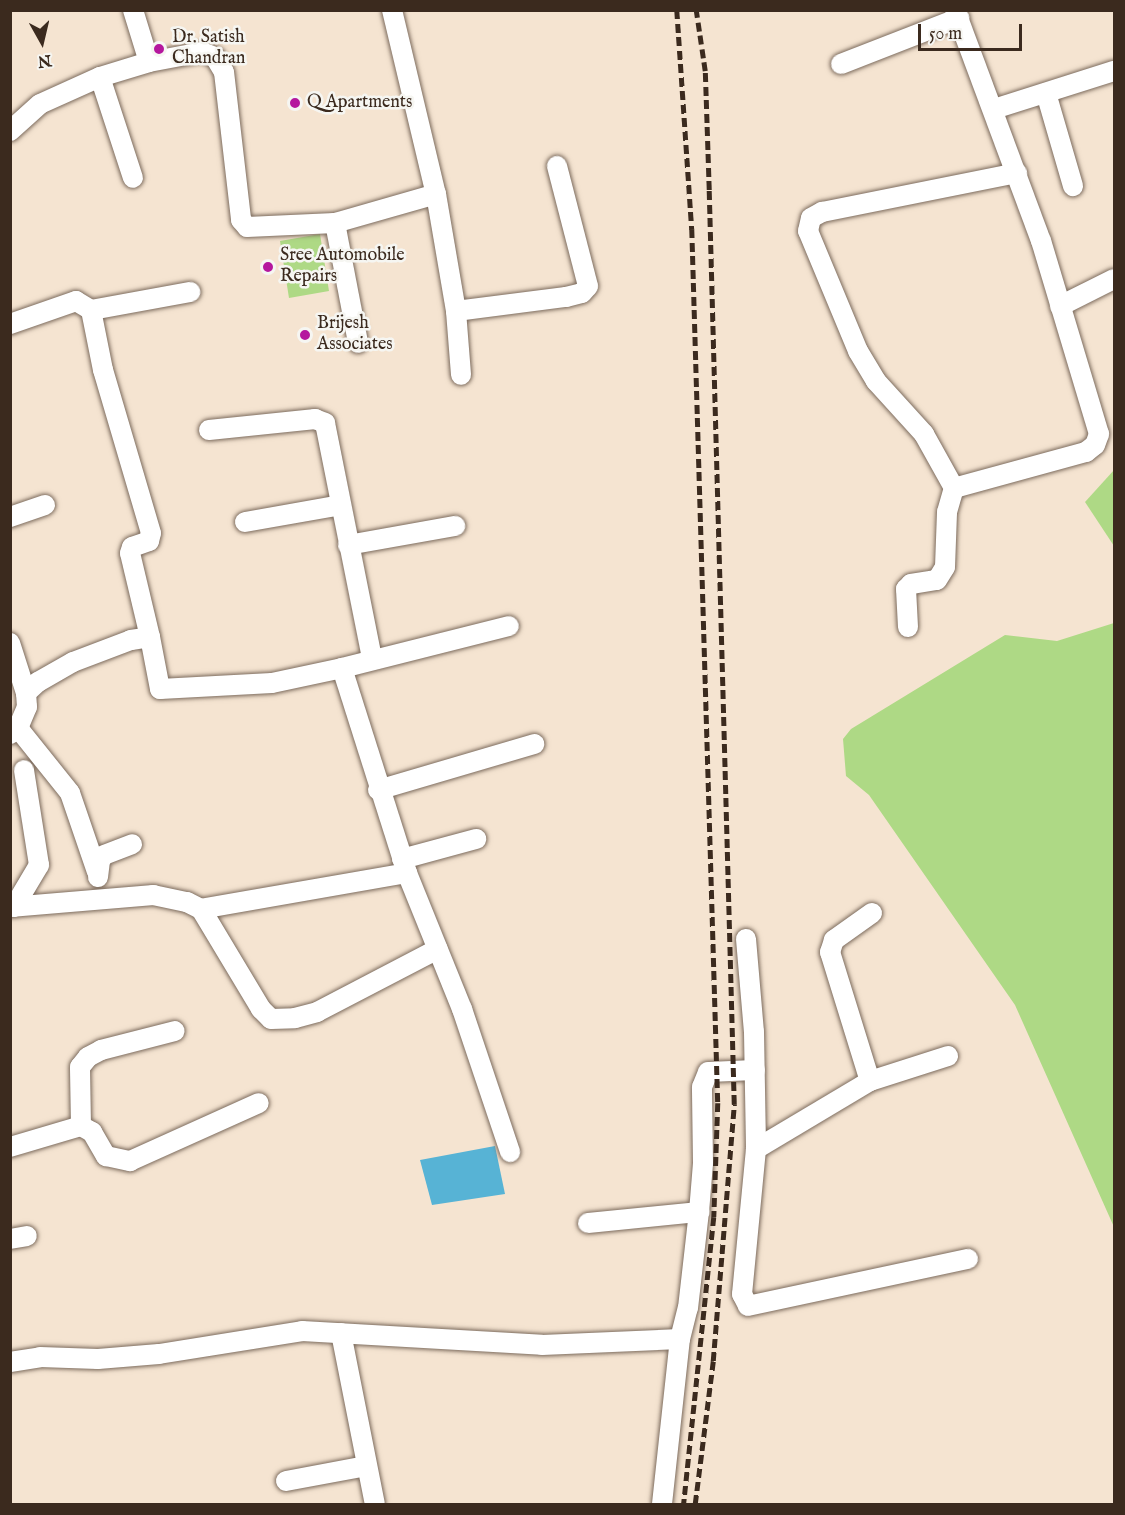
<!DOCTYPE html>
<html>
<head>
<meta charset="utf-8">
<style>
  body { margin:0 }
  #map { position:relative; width:1125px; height:1515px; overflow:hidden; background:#f5e4d1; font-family:"IM FELL English",serif }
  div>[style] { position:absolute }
  .green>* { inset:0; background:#aed985 }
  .water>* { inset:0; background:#57b3d5 }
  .roads { filter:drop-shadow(0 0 2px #7c6b5d) drop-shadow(0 0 2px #7c6b5d) }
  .minor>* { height:20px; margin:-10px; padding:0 10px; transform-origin:10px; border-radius:10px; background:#fff }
  .rail>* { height:4.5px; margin-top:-2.25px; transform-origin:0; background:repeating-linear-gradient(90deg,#3b2a1e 0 9px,transparent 0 13.5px) }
  .dots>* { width:16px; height:16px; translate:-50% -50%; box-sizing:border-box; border:3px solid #f6f6f2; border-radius:50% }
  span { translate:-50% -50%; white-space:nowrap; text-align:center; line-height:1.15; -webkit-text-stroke:5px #f6f6f2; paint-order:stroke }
  .poi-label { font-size:18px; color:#3b2a1e }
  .left { translate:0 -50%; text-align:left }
  .frame { position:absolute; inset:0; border:12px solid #3b2a1e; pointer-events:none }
  .north { position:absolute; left:12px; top:12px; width:60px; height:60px; -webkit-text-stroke:4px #f6f6f2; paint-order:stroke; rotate:172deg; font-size:16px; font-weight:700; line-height:24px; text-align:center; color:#3b2a1e }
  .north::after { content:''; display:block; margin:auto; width:21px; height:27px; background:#3b2a1e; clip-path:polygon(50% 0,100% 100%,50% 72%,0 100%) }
  .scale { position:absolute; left:918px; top:24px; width:104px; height:27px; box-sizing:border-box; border:3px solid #3b2a1e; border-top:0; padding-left:8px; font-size:18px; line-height:21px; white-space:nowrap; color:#3b2a1e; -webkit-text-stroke:4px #f6f6f2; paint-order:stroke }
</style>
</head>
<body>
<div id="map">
  <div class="green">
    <i style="clip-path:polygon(320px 234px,329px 291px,289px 298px,280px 241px)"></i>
    <i style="clip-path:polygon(1114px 470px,1114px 546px,1085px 502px)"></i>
    <i style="clip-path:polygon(1114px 623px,1114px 1227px,1015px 1005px,869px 795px,846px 776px,843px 739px,851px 729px,1005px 635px,1057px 641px)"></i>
  </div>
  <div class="water">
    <i style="clip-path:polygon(495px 1146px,505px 1194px,432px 1205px,420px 1160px)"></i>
  </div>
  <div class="roads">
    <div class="minor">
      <i style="left:133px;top:10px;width:54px;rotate:72.9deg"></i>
      <i style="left:392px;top:10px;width:189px;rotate:76.6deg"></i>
      <i style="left:841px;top:64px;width:127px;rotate:-21.3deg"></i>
      <i style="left:100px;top:77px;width:106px;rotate:71.9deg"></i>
      <i style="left:1046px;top:93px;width:97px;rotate:73.8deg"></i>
      <i style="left:994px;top:109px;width:126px;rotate:-17.6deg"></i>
      <i style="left:10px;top:131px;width:40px;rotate:-42deg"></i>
      <i style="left:40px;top:104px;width:66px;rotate:-24.2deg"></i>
      <i style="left:100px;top:77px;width:51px;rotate:-17deg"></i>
      <i style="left:149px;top:62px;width:54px;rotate:-10.7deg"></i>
      <i style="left:202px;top:52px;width:14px;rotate:21deg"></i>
      <i style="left:215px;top:57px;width:17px;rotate:59deg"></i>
      <i style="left:224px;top:72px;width:149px;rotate:83.4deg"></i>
      <i style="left:241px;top:220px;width:9px;rotate:49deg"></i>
      <i style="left:247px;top:227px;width:88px;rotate:-2.6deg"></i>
      <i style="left:335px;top:223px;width:105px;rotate:-16deg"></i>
      <i style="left:436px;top:194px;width:119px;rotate:80.3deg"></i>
      <i style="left:456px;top:311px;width:111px;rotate:-7.3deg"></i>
      <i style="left:566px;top:297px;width:16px;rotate:-14deg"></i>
      <i style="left:582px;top:293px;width:9px;rotate:-49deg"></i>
      <i style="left:588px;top:286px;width:124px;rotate:-104.5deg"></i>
      <i style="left:335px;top:223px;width:122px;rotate:79.1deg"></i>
      <i style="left:1060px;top:306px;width:60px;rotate:-26.6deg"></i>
      <i style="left:456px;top:311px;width:64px;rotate:85.5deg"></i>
      <i style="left:10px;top:324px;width:70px;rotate:-19.2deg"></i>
      <i style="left:76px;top:301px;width:17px;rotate:31deg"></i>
      <i style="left:209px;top:430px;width:107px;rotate:-5.9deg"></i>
      <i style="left:315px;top:419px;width:11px;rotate:22deg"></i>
      <i style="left:325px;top:423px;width:241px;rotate:78.7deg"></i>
      <i style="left:954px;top:488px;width:62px;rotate:-119.1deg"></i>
      <i style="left:924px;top:434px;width:72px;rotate:-132.2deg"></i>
      <i style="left:876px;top:381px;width:35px;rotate:-121deg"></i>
      <i style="left:858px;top:351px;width:130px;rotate:-112.6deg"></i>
      <i style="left:808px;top:231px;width:13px;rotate:-77deg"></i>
      <i style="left:811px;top:218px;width:13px;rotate:-29deg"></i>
      <i style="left:822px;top:212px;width:199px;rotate:-11.3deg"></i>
      <i style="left:10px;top:517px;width:37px;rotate:-19deg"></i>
      <i style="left:245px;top:522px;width:97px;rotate:-10deg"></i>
      <i style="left:348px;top:545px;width:109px;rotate:-10.1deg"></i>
      <i style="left:908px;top:627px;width:38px;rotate:-93deg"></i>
      <i style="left:906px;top:589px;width:7px;rotate:-45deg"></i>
      <i style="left:911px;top:584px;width:26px;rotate:-9deg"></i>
      <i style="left:937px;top:580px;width:15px;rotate:-58deg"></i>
      <i style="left:945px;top:567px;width:55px;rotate:-87.9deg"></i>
      <i style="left:947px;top:512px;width:25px;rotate:-74deg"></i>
      <i style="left:954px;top:488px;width:137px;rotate:-15.3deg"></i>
      <i style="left:1086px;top:452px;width:11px;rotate:-38deg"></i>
      <i style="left:1095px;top:445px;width:12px;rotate:-70deg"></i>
      <i style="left:1099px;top:434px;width:202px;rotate:-106.7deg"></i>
      <i style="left:1041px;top:241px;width:246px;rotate:-110.4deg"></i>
      <i style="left:150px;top:637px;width:86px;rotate:-103.4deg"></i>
      <i style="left:130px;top:553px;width:6px;rotate:-72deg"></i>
      <i style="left:132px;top:547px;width:18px;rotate:-19deg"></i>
      <i style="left:149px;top:541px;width:8px;rotate:-76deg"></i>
      <i style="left:151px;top:533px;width:170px;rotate:-106.4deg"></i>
      <i style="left:103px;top:370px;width:61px;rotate:-101.3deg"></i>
      <i style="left:91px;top:310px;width:101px;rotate:-10.3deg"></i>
      <i style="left:10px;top:643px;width:52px;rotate:72.3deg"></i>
      <i style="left:342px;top:668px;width:172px;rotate:-14.1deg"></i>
      <i style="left:18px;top:728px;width:83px;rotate:51.3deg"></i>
      <i style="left:70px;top:793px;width:83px;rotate:71.1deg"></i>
      <i style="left:10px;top:734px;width:10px;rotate:-37deg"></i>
      <i style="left:18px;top:728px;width:23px;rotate:-67deg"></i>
      <i style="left:27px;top:707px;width:14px;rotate:-94deg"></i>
      <i style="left:26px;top:693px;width:16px;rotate:-43deg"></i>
      <i style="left:38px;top:682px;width:40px;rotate:-29.7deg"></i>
      <i style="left:73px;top:662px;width:62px;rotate:-20.8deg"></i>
      <i style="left:131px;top:640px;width:19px;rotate:-9deg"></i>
      <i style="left:150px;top:637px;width:53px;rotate:79.1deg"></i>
      <i style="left:160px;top:689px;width:112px;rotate:-3.1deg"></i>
      <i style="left:272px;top:683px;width:72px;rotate:-12.1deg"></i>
      <i style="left:342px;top:668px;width:215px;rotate:72.4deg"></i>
      <i style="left:407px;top:873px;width:209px;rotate:170.1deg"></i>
      <i style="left:378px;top:790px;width:163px;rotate:-16.4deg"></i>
      <i style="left:402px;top:859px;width:77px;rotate:-15.1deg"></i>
      <i style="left:407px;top:873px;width:147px;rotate:68deg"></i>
      <i style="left:462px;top:1009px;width:151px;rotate:71.4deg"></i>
      <i style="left:98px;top:877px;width:17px;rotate:-83deg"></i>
      <i style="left:100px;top:860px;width:6px;rotate:-51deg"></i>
      <i style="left:104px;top:855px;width:30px;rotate:-21deg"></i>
      <i style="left:10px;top:907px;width:144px;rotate:-4.8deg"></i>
      <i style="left:153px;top:895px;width:35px;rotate:12deg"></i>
      <i style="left:187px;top:902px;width:16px;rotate:27deg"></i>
      <i style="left:201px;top:909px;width:117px;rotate:59deg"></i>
      <i style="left:261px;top:1009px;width:14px;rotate:45deg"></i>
      <i style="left:271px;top:1019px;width:24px;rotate:-2deg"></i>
      <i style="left:295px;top:1018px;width:23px;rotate:-15deg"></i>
      <i style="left:317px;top:1012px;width:136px;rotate:-27.5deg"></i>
      <i style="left:14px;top:907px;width:49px;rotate:-59.2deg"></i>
      <i style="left:39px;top:865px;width:96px;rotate:-99deg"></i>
      <i style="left:872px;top:913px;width:47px;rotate:144.6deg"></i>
      <i style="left:834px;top:940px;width:13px;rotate:108deg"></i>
      <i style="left:830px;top:952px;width:135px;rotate:72.8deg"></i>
      <i style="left:870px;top:1081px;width:82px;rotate:-17.8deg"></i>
      <i style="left:746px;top:939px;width:93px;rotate:85.1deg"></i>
      <i style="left:754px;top:1032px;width:117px;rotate:89deg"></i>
      <i style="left:756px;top:1149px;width:133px;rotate:-30.8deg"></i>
      <i style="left:81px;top:1126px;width:59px;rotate:-91deg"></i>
      <i style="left:80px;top:1067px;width:13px;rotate:-51deg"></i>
      <i style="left:88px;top:1057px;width:15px;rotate:-28deg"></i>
      <i style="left:101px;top:1050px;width:76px;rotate:-14.4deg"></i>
      <i style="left:10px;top:1147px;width:74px;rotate:-16.5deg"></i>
      <i style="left:81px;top:1126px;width:13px;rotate:29deg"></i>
      <i style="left:92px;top:1132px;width:28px;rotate:60deg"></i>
      <i style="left:106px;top:1156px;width:25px;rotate:12deg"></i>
      <i style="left:130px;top:1161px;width:141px;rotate:-24.2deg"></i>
      <i style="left:756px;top:1149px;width:146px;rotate:95.5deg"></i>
      <i style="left:742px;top:1294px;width:13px;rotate:63deg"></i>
      <i style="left:748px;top:1306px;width:225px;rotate:-12.1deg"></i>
      <i style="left:588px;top:1223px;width:112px;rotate:-5.7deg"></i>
      <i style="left:10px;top:1239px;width:17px;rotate:-10deg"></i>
      <i style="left:341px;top:1333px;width:174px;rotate:78.8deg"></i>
      <i style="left:10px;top:1362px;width:30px;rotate:-9deg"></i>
      <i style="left:40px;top:1357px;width:58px;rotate:2deg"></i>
      <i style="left:98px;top:1359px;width:61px;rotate:-4.7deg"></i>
      <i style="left:159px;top:1354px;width:145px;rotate:-9.1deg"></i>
      <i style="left:302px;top:1331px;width:240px;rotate:3.3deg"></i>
      <i style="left:542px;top:1345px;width:138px;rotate:-2.5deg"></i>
      <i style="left:286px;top:1481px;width:81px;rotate:-10.6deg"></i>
      <i style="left:662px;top:1504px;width:166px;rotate:-83.8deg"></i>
      <i style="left:680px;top:1339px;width:32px;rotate:-76deg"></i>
      <i style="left:688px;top:1308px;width:97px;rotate:-83.5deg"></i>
      <i style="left:699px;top:1212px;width:49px;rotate:-85.3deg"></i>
      <i style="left:703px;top:1163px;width:76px;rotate:-90.8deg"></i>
      <i style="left:702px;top:1087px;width:16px;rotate:-68deg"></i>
      <i style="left:708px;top:1072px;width:47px;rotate:-2.4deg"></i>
    </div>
  </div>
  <div class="rail">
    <i style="left:677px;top:10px;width:220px;rotate:86.1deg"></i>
    <i style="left:692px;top:229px;width:874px;rotate:88.3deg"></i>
    <i style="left:718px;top:1103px;width:114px;rotate:92deg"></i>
    <i style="left:714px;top:1217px;width:289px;rotate:96deg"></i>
    <i style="left:695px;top:1504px;width:144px;rotate:-82.8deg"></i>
    <i style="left:713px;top:1361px;width:258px;rotate:-85.3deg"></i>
    <i style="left:734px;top:1104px;width:914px;rotate:-91.57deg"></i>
    <i style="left:709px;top:190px;width:119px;rotate:-91.9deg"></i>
    <i style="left:705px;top:71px;width:62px;rotate:-98.4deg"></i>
  </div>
  <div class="dots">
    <i style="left:159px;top:49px;background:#b5179e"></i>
    <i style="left:295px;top:103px;background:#b5179e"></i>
    <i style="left:268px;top:267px;background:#b5179e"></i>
    <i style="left:305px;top:335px;background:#b5179e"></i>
  </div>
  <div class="poi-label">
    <span class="left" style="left:172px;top:49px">Dr. Satish<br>Chandran</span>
    <span class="left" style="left:307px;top:103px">Q Apartments</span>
    <span class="left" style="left:280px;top:267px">Sree Automobile<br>Repairs</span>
    <span class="left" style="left:317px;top:335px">Brijesh<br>Associates</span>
  </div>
  <div class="frame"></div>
  <div class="north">N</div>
  <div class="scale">50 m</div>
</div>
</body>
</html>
